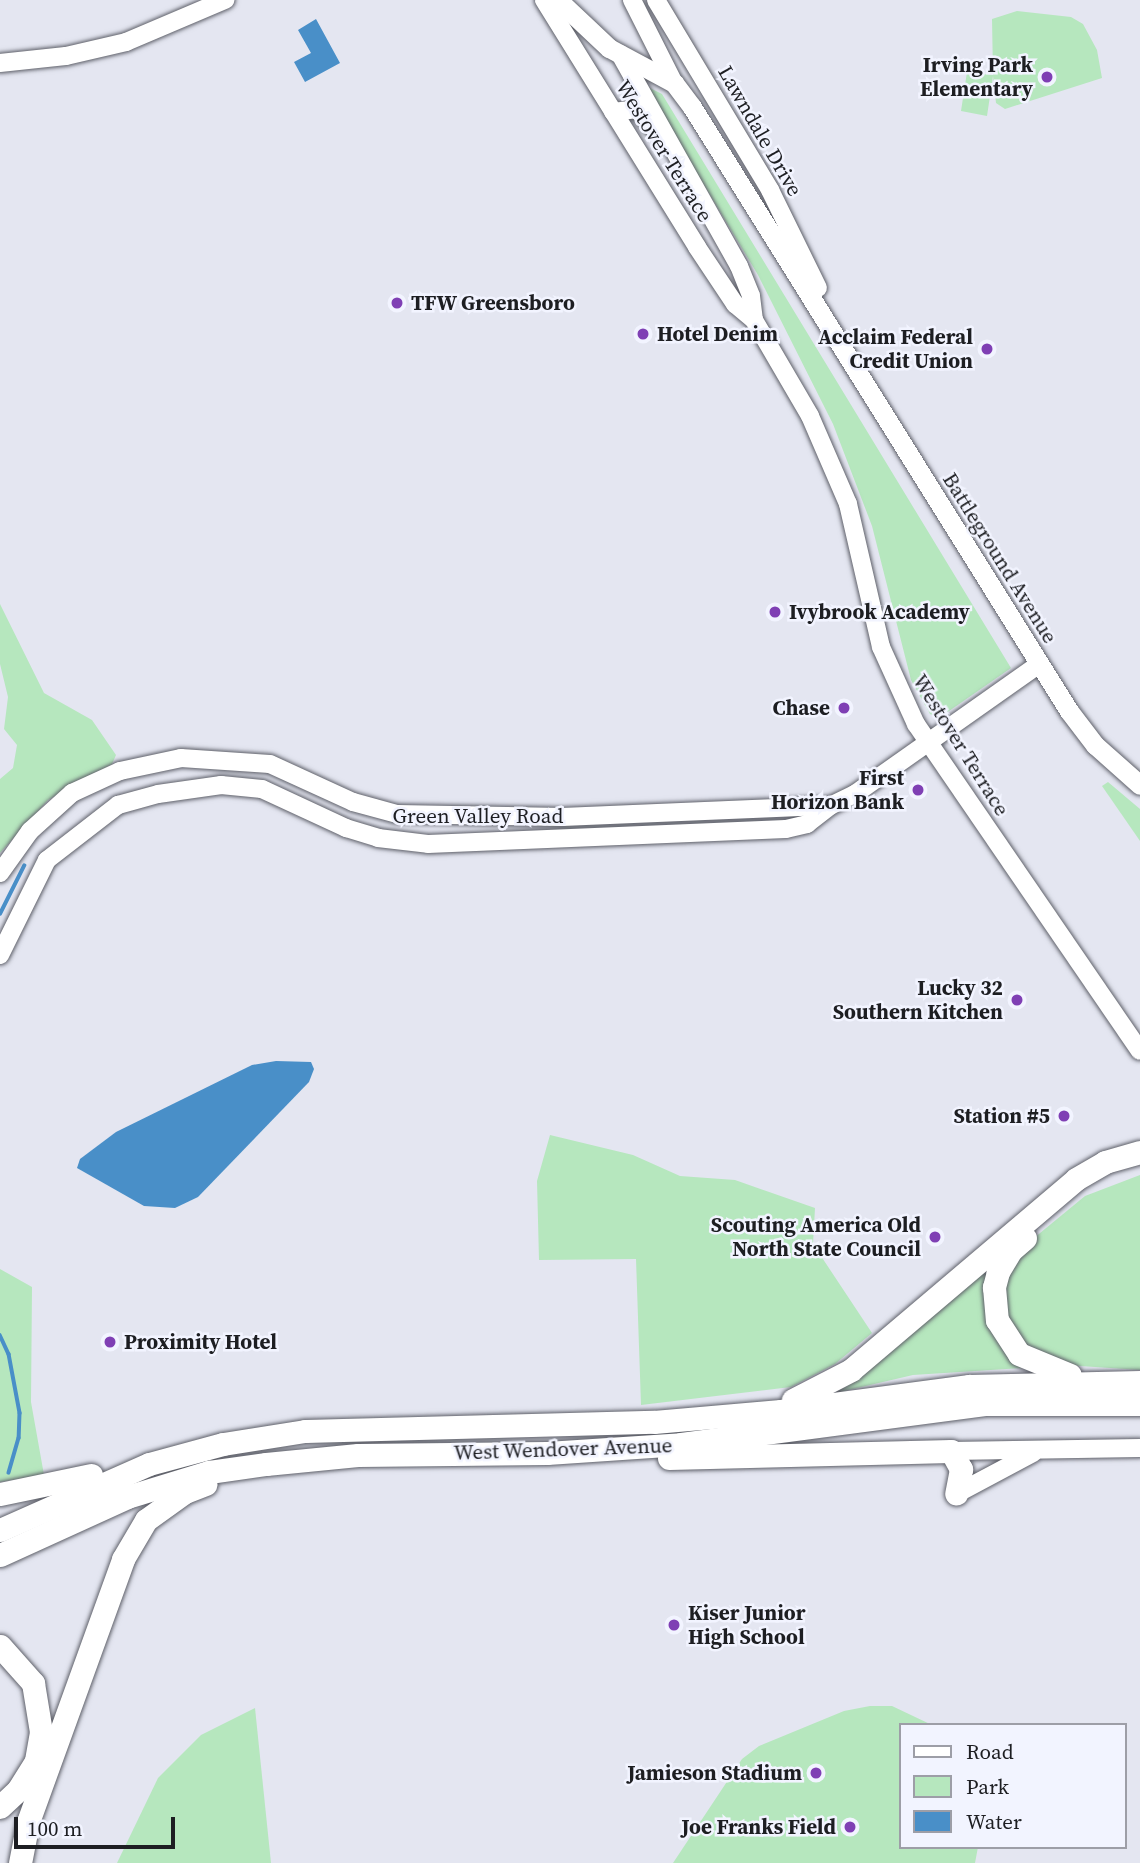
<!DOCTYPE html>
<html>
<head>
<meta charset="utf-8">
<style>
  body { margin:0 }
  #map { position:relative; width:1140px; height:1863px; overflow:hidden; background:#e4e6f1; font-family:"Source Serif 4",serif }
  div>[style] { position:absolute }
  .green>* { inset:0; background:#b6e7be }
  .water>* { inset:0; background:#498fc8 }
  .stream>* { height:3.5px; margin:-1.75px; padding:0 1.75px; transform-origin:1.75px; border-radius:1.75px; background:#498fc8 }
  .roads { filter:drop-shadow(0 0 2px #5e6069) drop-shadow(0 0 2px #5e6069) }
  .secondary>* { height:18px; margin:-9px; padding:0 9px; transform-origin:9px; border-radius:9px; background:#fff }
  .primary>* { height:19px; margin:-9.5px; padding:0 9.5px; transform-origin:9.5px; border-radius:9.5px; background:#fff }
  .highway>* { height:23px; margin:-11.5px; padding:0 11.5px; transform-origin:11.5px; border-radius:11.5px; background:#fff }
  .dots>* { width:19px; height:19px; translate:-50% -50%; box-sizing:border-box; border:4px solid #f2f4ff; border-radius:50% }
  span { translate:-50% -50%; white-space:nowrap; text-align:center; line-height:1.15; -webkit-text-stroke:5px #f2f4ff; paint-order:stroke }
  .poi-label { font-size:21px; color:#1d1e22; font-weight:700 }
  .right { translate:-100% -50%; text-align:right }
  .left { translate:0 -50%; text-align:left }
  .street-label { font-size:21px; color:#1d1e22 }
  .legend { position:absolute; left:899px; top:1723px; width:228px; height:126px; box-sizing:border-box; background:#f2f4ff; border:2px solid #9d9ea7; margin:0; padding:9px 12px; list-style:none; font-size:21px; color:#1d1e22 }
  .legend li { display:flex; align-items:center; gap:14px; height:35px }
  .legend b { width:35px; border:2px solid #9d9ea7 }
  .scale { position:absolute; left:14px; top:1817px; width:161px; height:32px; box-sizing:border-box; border:4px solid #1d1e22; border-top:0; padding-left:9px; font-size:21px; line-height:24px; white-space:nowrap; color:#1d1e22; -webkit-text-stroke:5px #f2f4ff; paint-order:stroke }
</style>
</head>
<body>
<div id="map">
  <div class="green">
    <i style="clip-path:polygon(1017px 11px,1071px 17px,1083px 24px,1097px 50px,1102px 78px,1005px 109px,996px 103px,993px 76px,987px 116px,961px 111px,967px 72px,993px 75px,992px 19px)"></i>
    <i style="clip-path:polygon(644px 85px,662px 94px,1011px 668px,939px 718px,930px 714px,911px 680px,872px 526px,833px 424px,758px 275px)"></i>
    <i style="clip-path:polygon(0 604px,44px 693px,92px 720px,116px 755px,112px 764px,48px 800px,0 853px,0 779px,13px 768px,17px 745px,4px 729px,8px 697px,0 664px)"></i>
    <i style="clip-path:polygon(1108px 782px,1140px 809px,1140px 841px,1102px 786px)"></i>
    <i style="clip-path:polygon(550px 1135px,633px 1155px,680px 1176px,735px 1180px,815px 1208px,813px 1244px,872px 1333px,835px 1364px,791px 1387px,641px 1405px,636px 1259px,539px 1260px,537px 1181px)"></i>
    <i style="clip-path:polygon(1140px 1175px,1140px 1370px,1065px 1365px,1018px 1343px,999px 1296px,1017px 1252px,1085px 1196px)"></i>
    <i style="clip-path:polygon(1002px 1248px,989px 1278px,1022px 1368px,913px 1375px,827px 1395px)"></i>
    <i style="clip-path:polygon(0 1269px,32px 1287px,31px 1402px,44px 1475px,0 1482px)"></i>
    <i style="clip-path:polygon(870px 1706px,892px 1706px,932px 1725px,900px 1725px,900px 1847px,978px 1847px,975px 1863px,673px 1863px,742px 1759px,759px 1746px,844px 1711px)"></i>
    <i style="clip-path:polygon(255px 1708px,271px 1863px,117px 1863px,158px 1778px,201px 1735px)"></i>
  </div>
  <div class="water">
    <i style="clip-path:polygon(316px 19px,340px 63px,305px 82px,294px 62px,311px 53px,298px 30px)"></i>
    <i style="clip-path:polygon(276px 1061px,311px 1062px,314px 1069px,309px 1082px,198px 1197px,175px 1208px,144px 1206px,77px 1168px,80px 1159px,116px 1132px,252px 1065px)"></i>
  </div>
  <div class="stream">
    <i style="left:0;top:914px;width:54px;rotate:-63.4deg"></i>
    <i style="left:0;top:1335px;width:21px;rotate:65deg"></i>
    <i style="left:9px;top:1354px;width:60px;rotate:79.4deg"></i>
    <i style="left:20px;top:1413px;width:25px;rotate:92deg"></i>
    <i style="left:19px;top:1438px;width:36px;rotate:106deg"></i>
  </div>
  <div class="roads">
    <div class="secondary">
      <i style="left:544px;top:0;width:291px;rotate:58.2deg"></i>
      <i style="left:697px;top:247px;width:69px;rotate:56.3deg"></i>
      <i style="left:735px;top:304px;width:25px;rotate:40deg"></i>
      <i style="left:754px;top:320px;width:111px;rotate:59.7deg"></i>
      <i style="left:810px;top:416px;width:96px;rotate:66.6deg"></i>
      <i style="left:848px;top:504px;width:147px;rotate:77deg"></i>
      <i style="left:881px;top:647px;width:85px;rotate:65.6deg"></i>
      <i style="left:916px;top:724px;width:396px;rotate:55.6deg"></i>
      <i style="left:632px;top:0;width:93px;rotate:63.2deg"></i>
      <i style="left:656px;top:0;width:222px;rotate:59deg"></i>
      <i style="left:770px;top:190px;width:109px;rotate:63.9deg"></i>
      <i style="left:620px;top:54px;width:243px;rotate:60.7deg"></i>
      <i style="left:739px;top:266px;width:32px;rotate:68deg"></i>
      <i style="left:751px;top:296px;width:24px;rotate:83deg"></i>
      <i style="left:0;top:63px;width:66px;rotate:-6.1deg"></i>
      <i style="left:66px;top:56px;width:62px;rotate:-13.1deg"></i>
      <i style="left:126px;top:42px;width:108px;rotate:-23deg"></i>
      <i style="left:613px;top:112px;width:24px;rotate:-7deg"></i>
      <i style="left:637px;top:109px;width:23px;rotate:50deg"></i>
      <i style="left:0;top:873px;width:52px;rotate:-54.5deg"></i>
      <i style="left:30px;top:831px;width:57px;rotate:-42.1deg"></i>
      <i style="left:72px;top:793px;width:53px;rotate:-24.6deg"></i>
      <i style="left:120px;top:771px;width:62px;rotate:-12deg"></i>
      <i style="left:181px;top:758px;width:89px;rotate:3.9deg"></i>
      <i style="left:270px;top:764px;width:91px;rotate:24.6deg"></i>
      <i style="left:353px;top:802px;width:46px;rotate:15.3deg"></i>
      <i style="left:397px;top:814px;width:165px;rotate:1deg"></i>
      <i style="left:562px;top:817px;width:268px;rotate:-2.4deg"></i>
      <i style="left:830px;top:806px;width:28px;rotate:-26deg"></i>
      <i style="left:855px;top:794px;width:225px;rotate:-35.2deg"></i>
      <i style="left:0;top:955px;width:106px;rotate:-63.7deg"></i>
      <i style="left:47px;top:860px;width:90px;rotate:-37.8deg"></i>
      <i style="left:118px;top:805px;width:41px;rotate:-15.4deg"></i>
      <i style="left:158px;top:794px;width:64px;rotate:-8.1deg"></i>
      <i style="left:221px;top:785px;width:41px;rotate:5.6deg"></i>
      <i style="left:262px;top:789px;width:93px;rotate:24.9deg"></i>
      <i style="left:346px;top:828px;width:34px;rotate:17deg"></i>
      <i style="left:378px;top:838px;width:50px;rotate:6.8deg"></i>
      <i style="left:428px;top:844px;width:358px;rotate:-2.4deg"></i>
      <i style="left:786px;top:829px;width:22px;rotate:-13deg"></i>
      <i style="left:807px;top:824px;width:29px;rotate:-38deg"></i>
      <i style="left:951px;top:1451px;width:189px;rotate:-0.9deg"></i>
      <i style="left:956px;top:1494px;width:87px;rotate:-28deg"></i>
    </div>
    <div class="primary">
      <i style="left:558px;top:0;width:70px;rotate:43.3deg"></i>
      <i style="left:609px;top:48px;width:74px;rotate:28.3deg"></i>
      <i style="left:674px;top:83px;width:30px;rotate:53deg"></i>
      <i style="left:692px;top:107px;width:712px;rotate:58.03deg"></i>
      <i style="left:1069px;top:711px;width:43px;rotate:52.6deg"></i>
      <i style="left:1095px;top:745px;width:60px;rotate:41.6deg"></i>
    </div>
    <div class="highway">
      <i style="left:1025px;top:1238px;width:18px;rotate:139deg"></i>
      <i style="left:1011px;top:1250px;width:26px;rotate:121deg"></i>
      <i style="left:998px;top:1272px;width:16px;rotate:105deg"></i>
      <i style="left:994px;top:1287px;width:33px;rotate:85deg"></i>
      <i style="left:997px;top:1320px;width:40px;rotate:57.1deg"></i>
      <i style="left:1019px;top:1354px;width:55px;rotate:22.4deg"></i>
      <i style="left:793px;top:1400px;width:65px;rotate:-27.3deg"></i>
      <i style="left:851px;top:1370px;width:295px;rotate:-40.3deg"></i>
      <i style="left:1076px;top:1179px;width:34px;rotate:-30deg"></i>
      <i style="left:1105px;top:1162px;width:36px;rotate:-16deg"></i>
      <i style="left:669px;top:1458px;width:282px;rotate:-1.4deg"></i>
      <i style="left:951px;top:1451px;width:21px;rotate:61deg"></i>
      <i style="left:961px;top:1469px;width:25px;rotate:101deg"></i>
      <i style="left:0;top:1494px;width:93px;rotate:-11.8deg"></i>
      <i style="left:0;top:1530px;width:163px;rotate:-23.9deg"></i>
      <i style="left:149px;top:1464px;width:77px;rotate:-15.1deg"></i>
      <i style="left:223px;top:1444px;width:83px;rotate:-9deg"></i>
      <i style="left:305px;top:1431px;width:349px;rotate:-1.5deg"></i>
      <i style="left:654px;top:1422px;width:127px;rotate:-5deg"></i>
      <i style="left:781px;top:1411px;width:190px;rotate:-7.6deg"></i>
      <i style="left:969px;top:1386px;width:171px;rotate:-1.3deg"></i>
      <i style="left:0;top:1555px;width:140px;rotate:-24.5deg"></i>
      <i style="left:127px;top:1497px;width:86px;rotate:-17deg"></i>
      <i style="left:209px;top:1472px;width:58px;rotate:-8deg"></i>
      <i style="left:266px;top:1464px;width:92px;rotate:-5.6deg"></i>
      <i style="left:358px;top:1455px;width:189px;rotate:-0.6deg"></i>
      <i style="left:547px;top:1453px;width:134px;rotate:-3.8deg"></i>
      <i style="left:681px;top:1444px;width:308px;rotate:-7.5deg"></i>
      <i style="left:986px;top:1404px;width:154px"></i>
      <i style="left:0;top:1646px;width:50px;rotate:48.3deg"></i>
      <i style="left:33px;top:1683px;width:50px;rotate:80.7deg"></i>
      <i style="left:41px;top:1732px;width:29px;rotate:100deg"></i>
      <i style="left:36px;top:1761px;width:34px;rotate:122deg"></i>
      <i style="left:18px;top:1790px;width:25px;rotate:137deg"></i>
      <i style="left:20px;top:1863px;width:42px;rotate:-79deg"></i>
      <i style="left:28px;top:1822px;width:280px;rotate:-70.1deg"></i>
      <i style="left:123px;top:1559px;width:45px;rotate:-59.5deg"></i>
      <i style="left:146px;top:1520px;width:48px;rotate:-35.7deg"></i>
      <i style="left:185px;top:1492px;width:22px;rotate:-21deg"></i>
    </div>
  </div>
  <div class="dots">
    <i style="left:1047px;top:77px;background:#7f3fb4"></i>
    <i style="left:397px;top:303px;background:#7f3fb4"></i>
    <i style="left:643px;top:334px;background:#7f3fb4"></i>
    <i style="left:987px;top:349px;background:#7f3fb4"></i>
    <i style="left:775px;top:612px;background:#7f3fb4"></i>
    <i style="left:844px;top:708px;background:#7f3fb4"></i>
    <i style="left:918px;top:790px;background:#7f3fb4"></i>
    <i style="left:1017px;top:1000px;background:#7f3fb4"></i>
    <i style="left:1064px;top:1116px;background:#7f3fb4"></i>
    <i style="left:935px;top:1237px;background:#7f3fb4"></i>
    <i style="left:110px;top:1342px;background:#7f3fb4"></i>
    <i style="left:674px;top:1625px;background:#7f3fb4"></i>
    <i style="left:816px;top:1773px;background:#7f3fb4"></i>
    <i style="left:850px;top:1827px;background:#7f3fb4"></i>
  </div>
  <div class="poi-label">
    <span class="right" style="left:1033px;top:77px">Irving Park<br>Elementary</span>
    <span class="left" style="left:411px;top:303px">TFW Greensboro</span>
    <span class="left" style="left:657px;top:334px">Hotel Denim</span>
    <span class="right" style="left:973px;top:349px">Acclaim Federal<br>Credit Union</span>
    <span class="left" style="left:789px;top:612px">Ivybrook Academy</span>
    <span class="right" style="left:830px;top:708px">Chase</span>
    <span class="right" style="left:904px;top:790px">First<br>Horizon Bank</span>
    <span class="right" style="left:1003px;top:1000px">Lucky 32<br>Southern Kitchen</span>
    <span class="right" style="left:1050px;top:1116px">Station #5</span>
    <span class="right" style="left:921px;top:1237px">Scouting America Old<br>North State Council</span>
    <span class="left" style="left:124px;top:1342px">Proximity Hotel</span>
    <span class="left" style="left:688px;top:1625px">Kiser Junior<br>High School</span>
    <span class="right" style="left:802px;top:1773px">Jamieson Stadium</span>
    <span class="right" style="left:836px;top:1827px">Joe Franks Field</span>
  </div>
  <div class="street-label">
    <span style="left:760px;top:131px;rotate:60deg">Lawndale Drive</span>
    <span style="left:664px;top:151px;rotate:58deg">Westover Terrace</span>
    <span style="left:1000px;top:558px;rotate:58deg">Battleground Avenue</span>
    <span style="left:961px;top:745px;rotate:58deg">Westover Terrace</span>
    <span style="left:478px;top:816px">Green Valley Road</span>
    <span style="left:563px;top:1449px;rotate:-2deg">West Wendover Avenue</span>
  </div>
  <ul class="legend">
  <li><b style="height:9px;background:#fff"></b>Road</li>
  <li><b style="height:19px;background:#b6e7be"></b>Park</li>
  <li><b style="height:19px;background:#498fc8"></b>Water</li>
  </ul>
  <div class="scale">100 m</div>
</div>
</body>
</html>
